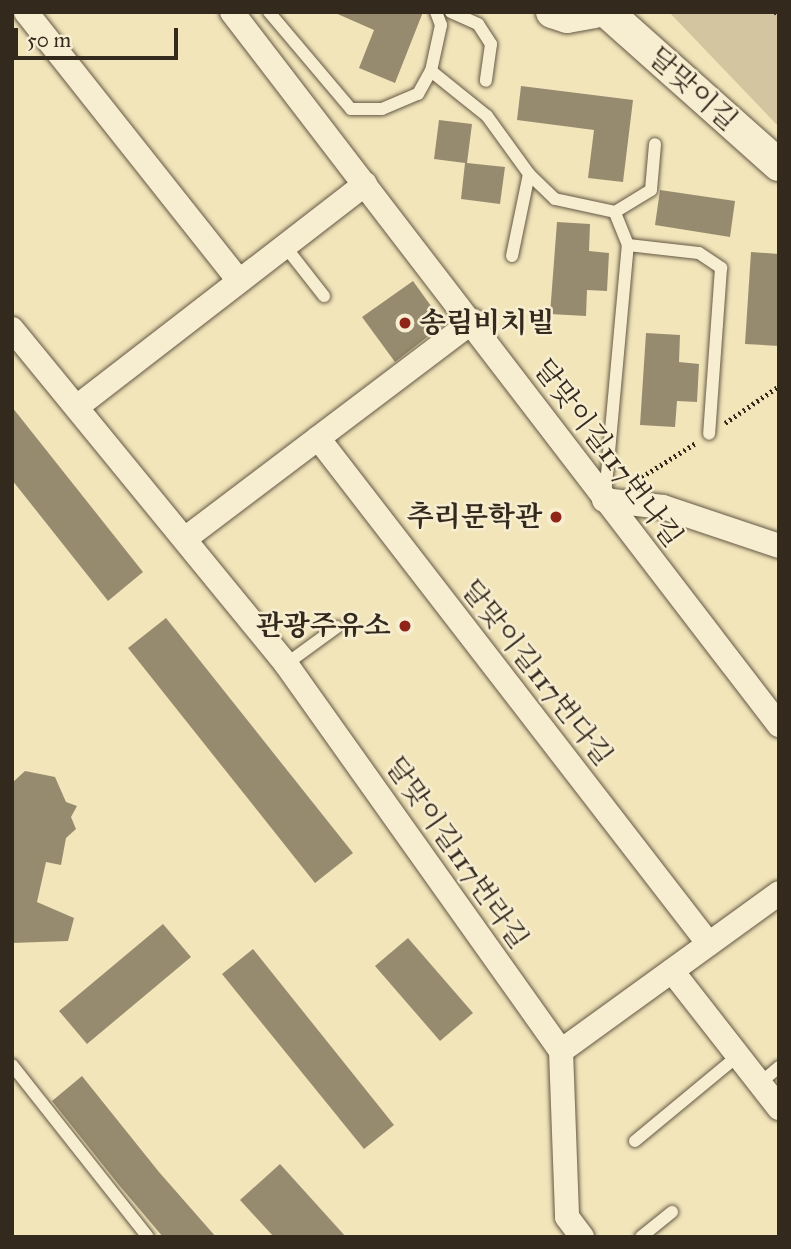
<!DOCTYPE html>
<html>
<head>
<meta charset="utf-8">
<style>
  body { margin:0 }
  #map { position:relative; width:791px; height:1249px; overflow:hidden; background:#f2e5ba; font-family:"IM FELL Great Primer","Noto Serif KR",serif }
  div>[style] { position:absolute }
  .green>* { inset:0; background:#d2c59f }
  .building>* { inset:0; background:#978b6f }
  .path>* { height:4.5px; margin-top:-2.25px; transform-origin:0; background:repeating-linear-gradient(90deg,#34291d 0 2px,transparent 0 5.5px) }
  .roads { filter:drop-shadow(0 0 2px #645844) drop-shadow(0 0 2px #645844) }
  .service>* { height:12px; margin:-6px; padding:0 6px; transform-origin:6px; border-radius:6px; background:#f7eed2 }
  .minor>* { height:24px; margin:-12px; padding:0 12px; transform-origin:12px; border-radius:12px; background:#f7eed2 }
  .tertiary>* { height:32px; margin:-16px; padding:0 16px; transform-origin:16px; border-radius:16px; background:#f7eed2 }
  .dots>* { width:19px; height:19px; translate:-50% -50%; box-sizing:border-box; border:4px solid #f7eed2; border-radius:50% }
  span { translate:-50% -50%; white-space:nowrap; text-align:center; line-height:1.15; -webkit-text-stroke:5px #f7eed2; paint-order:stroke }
  .street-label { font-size:28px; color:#34291d }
  .poi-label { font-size:28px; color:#34291d; font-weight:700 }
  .left { translate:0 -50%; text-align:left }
  .right { translate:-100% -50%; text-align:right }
  .frame { position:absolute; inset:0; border:14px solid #34291d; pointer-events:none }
  .scale { position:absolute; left:14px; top:28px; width:164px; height:32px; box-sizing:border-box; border:4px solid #34291d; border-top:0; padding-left:9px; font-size:21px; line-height:24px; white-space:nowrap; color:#34291d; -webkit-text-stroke:5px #f7eed2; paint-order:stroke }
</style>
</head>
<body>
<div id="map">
  <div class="green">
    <i style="clip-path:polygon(669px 12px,779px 12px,779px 127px)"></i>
  </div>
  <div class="building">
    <i style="clip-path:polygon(333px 12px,423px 12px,395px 83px,359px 68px,374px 30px)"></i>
    <i style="clip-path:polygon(521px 86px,633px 100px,623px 182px,588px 178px,594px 130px,517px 120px)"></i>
    <i style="clip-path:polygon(439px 120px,472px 124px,467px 163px,505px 167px,500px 204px,461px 199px,465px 163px,434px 159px)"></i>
    <i style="clip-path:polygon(660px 190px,735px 201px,730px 237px,655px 225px)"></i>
    <i style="clip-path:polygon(557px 222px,590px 224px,589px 251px,609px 253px,607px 291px,587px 290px,586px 316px,550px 314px)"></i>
    <i style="clip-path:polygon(751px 252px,779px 254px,779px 346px,745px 344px)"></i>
    <i style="clip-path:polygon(413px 281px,444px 324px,395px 362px,362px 317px)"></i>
    <i style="clip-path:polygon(646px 333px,680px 335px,679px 362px,699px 364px,697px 402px,677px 401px,675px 427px,640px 425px)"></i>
    <i style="clip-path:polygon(12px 407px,143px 572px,108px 601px,12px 480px)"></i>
    <i style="clip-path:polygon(166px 618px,353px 853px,315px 883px,128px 648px)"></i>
    <i style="clip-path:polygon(25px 771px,55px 777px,66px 802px,77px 806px,71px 817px,76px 829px,66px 838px,61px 865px,46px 862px,37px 902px,74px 918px,68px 941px,12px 943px,12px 783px)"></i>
    <i style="clip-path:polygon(163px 924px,191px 957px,87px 1044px,59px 1011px)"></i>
    <i style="clip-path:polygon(408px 938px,473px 1013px,440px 1041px,375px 966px)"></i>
    <i style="clip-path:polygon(253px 949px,394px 1125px,364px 1149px,222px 974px)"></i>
    <i style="clip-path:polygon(82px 1076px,159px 1172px,216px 1237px,163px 1237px,119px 1185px,52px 1101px)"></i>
    <i style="clip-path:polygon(280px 1164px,346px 1237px,274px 1237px,240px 1200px)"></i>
  </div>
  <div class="path">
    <i style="left:776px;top:12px;width:5px;rotate:53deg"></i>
    <i style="left:725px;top:423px;width:65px;rotate:-34.4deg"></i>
    <i style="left:637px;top:480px;width:71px;rotate:-32.3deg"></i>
  </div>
  <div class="roads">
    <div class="service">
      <i style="left:269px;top:12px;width:127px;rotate:49.8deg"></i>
      <i style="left:351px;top:109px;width:31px"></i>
      <i style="left:382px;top:109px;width:39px;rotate:-23deg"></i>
      <i style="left:418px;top:94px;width:26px;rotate:-61deg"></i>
      <i style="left:431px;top:71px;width:47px;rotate:-77.7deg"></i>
      <i style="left:441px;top:25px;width:14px;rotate:-111deg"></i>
      <i style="left:451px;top:12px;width:30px;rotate:24deg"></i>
      <i style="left:478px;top:24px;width:24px;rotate:57deg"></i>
      <i style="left:491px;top:44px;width:37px;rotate:98deg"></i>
      <i style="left:431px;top:71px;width:72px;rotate:38.8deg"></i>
      <i style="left:487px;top:116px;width:72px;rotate:54.1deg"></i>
      <i style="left:529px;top:174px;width:36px;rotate:44deg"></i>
      <i style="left:555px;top:199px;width:61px;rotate:12.2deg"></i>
      <i style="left:615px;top:212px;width:42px;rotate:-31.4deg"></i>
      <i style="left:651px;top:190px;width:46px;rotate:-85deg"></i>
      <i style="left:284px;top:245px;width:65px;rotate:51.9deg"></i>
      <i style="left:628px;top:245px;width:71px;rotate:6.4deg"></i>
      <i style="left:699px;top:253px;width:27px;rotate:34deg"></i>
      <i style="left:721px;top:268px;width:166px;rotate:94.1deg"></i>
      <i style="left:512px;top:256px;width:84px;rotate:-78.3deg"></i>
      <i style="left:605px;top:496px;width:252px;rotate:-84.8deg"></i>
      <i style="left:628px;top:245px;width:35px;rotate:-112deg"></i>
      <i style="left:286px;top:664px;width:63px;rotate:-36deg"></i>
      <i style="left:12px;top:1065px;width:219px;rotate:51.7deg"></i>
      <i style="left:760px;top:1083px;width:25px;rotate:-40deg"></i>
      <i style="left:635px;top:1141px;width:135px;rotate:-39.6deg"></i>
      <i style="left:641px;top:1237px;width:40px;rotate:-39deg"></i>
    </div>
    <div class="minor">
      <i style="left:26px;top:12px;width:341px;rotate:51.6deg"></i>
      <i style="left:232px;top:12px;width:899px;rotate:52.51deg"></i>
      <i style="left:12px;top:329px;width:433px;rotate:50.7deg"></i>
      <i style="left:286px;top:664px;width:475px;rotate:54.6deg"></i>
      <i style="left:561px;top:1051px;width:166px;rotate:87.9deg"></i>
      <i style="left:567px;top:1217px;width:25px;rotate:53deg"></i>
      <i style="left:78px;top:406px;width:363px;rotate:-37.7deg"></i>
      <i style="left:318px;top:438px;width:639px;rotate:52.31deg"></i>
      <i style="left:604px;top:500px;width:59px;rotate:6.8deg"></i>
      <i style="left:663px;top:507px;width:122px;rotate:18.6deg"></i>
      <i style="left:186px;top:538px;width:360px;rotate:-37.1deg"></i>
      <i style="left:672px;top:971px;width:174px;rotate:52deg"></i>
      <i style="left:561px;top:1051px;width:269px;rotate:-35.9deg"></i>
    </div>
    <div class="tertiary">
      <i style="left:552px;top:12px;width:16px;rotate:18deg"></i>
      <i style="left:567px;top:17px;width:27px;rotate:-10deg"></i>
      <i style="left:607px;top:12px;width:230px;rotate:41.7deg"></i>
    </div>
  </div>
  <div class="dots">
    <i style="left:405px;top:323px;background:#8f2418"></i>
    <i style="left:556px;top:517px;background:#8f2418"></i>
    <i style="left:405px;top:626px;background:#8f2418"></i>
  </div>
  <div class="street-label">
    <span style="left:693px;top:89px;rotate:42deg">달맞이길</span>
    <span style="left:608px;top:453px;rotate:53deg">달맞이길117번나길</span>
    <span style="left:537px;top:673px;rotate:52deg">달맞이길117번다길</span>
    <span style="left:457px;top:853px;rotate:55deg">달맞이길117번라길</span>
  </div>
  <div class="poi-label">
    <span class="left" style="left:419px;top:323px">송림비치빌</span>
    <span class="right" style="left:542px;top:517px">추리문학관</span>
    <span class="right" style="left:391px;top:626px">관광주유소</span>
  </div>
  <div class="frame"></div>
  <div class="scale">50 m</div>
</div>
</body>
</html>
